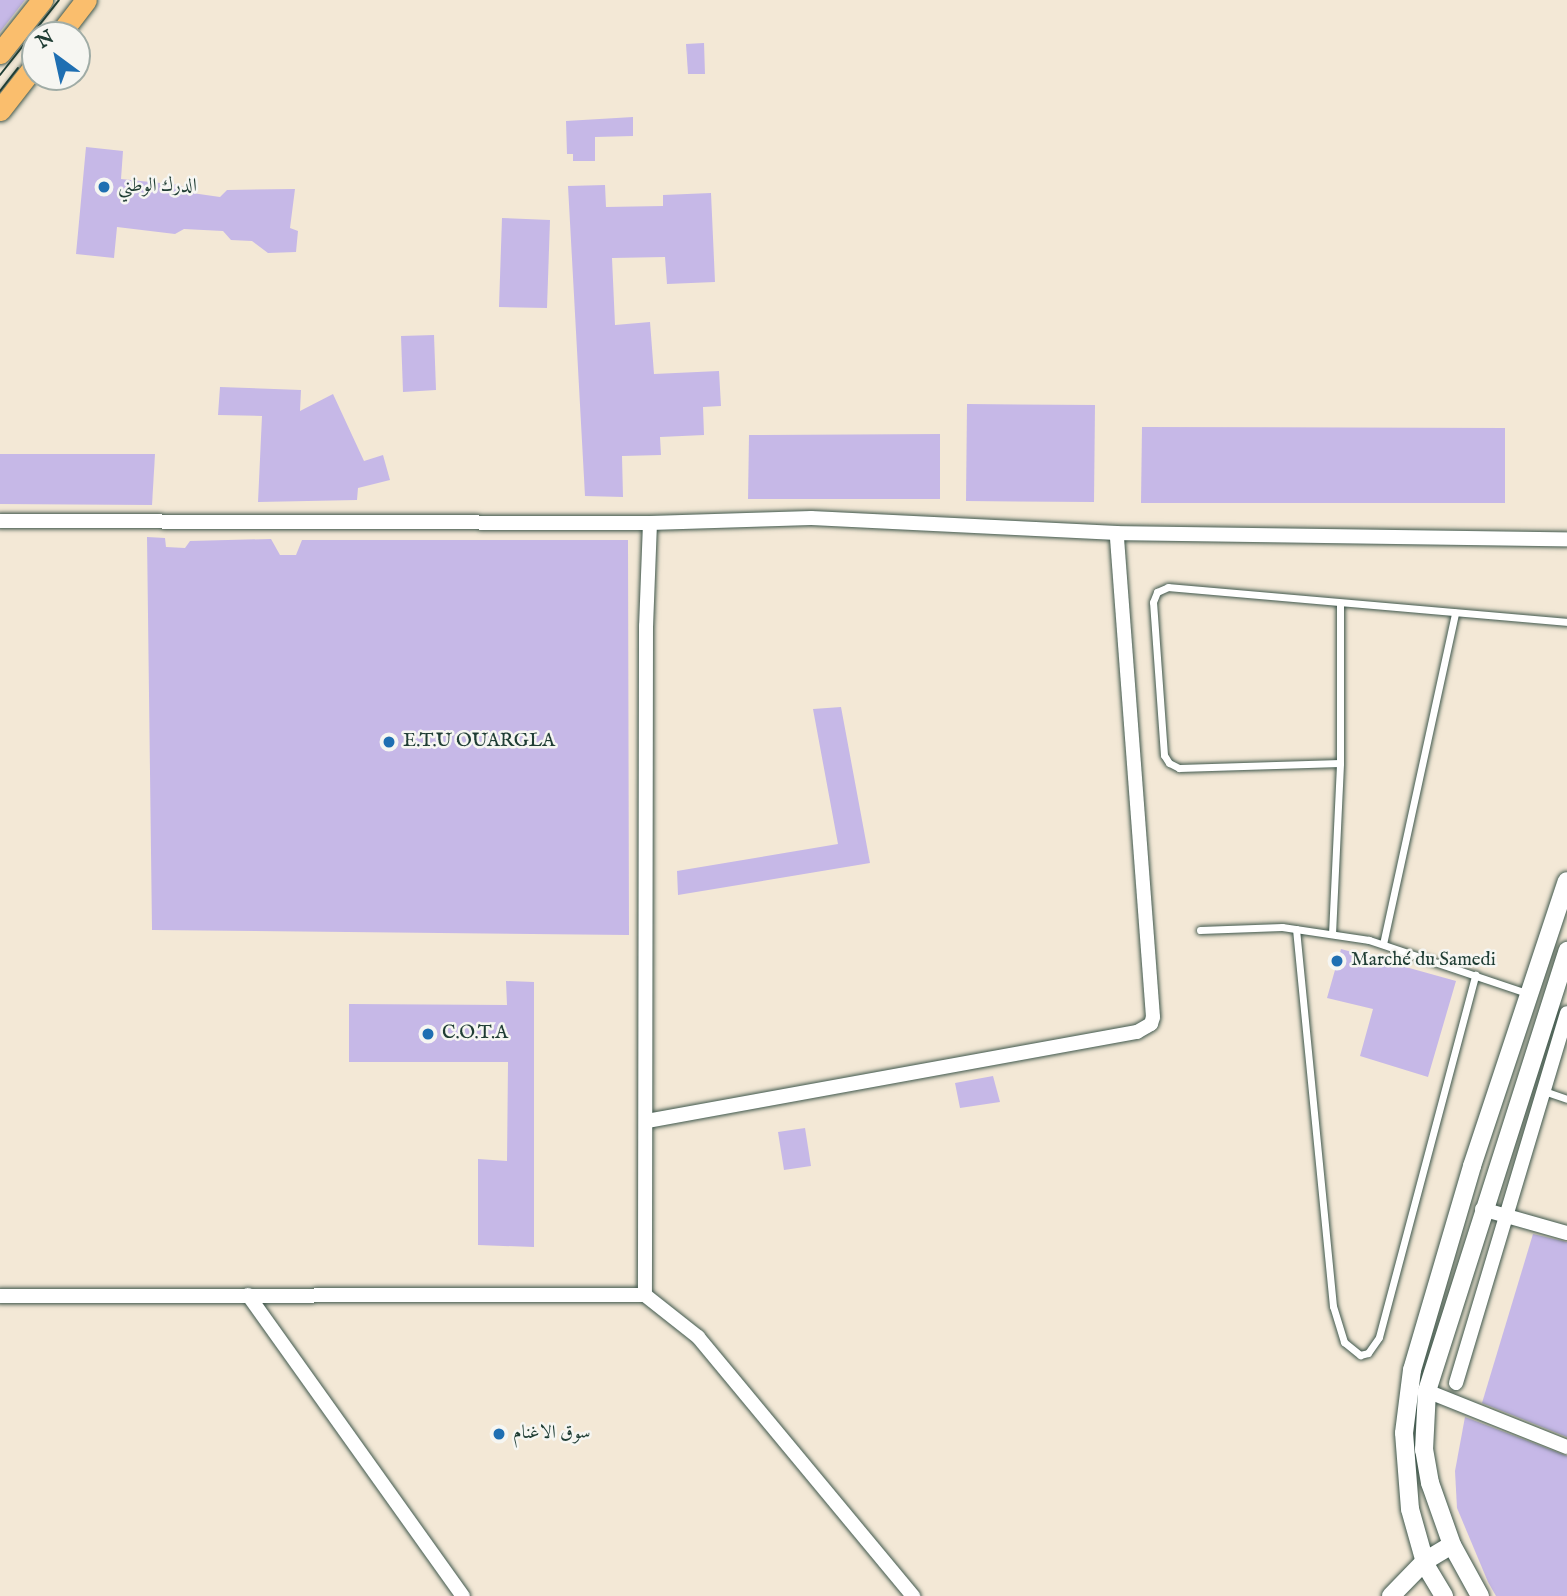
<!DOCTYPE html>
<html>
<head>
<meta charset="utf-8">
<style>
  body { margin:0 }
  #map { position:relative; width:1567px; height:1596px; overflow:hidden; background:#f3e8d6; font-family:"IM FELL English",Amiri,serif }
  div>[style] { position:absolute }
  .building>* { inset:0; background:#c6b8e7 }
  .roads { filter:drop-shadow(0 0 2px #3f574c) drop-shadow(0 0 2px #3f574c) }
  .service>* { height:7px; margin:-3.5px; padding:0 3.5px; transform-origin:3.5px; border-radius:3.5px; background:#fff }
  .minor>* { height:14px; margin:-7px; padding:0 7px; transform-origin:7px; border-radius:7px; background:#fff }
  .tertiary>* { height:18px; margin:-9px; padding:0 9px; transform-origin:9px; border-radius:9px; background:#fff }
  .primary>* { height:21px; margin:-10.5px; padding:0 10.5px; transform-origin:10.5px; border-radius:10.5px; background:#fabe6d }
  .tram>* { height:2px; margin:-1px; padding:0 1px; transform-origin:1px; border-radius:1px; background:#1f3d34 }
  .dots>* { width:19px; height:19px; translate:-50% -50%; box-sizing:border-box; border:4px solid #f6f6f2; border-radius:50% }
  span { translate:-50% -50%; white-space:nowrap; text-align:center; line-height:1.15; -webkit-text-stroke:5px #f6f6f2; paint-order:stroke }
  .poi-label { font-size:19px; color:#1f3d34 }
  .left { translate:0 -50%; text-align:left }
  .north { position:absolute; left:21px; top:21px; width:70px; height:70px; box-sizing:border-box; background:#f6f6f2; border:2px solid #a0aca6; border-radius:50%; rotate:327deg; font-size:19px; font-weight:700; line-height:28px; text-align:center; color:#1f3d34 }
  .north::after { content:''; display:block; margin:auto; width:24px; height:32px; background:#1f6fb2; clip-path:polygon(50% 0,100% 100%,50% 72%,0 100%) }
</style>
</head>
<body>
<div id="map">
  <div class="building">
    <i style="clip-path:polygon(0 0,25px 0,0 32px)"></i>
    <i style="clip-path:polygon(704px 43px,705px 74px,688px 74px,686px 44px)"></i>
    <i style="clip-path:polygon(633px 117px,633px 136px,595px 137px,595px 161px,573px 161px,573px 154px,567px 154px,566px 121px)"></i>
    <i style="clip-path:polygon(86px 147px,123px 151px,121px 179px,180px 185px,192px 193px,220px 197px,227px 190px,295px 189px,290px 228px,298px 231px,296px 252px,268px 253px,252px 241px,231px 240px,223px 231px,184px 229px,175px 234px,117px 227px,114px 258px,76px 254px)"></i>
    <i style="clip-path:polygon(605px 185px,606px 207px,663px 206px,663px 195px,711px 193px,715px 282px,667px 284px,665px 257px,612px 258px,615px 325px,650px 322px,654px 374px,719px 371px,721px 406px,703px 407px,704px 435px,660px 437px,661px 455px,622px 456px,623px 497px,585px 496px,568px 186px)"></i>
    <i style="clip-path:polygon(502px 218px,550px 220px,547px 308px,499px 307px)"></i>
    <i style="clip-path:polygon(434px 335px,436px 390px,403px 392px,401px 336px)"></i>
    <i style="clip-path:polygon(220px 387px,301px 390px,300px 411px,333px 394px,364px 461px,383px 455px,390px 480px,358px 488px,357px 500px,258px 502px,262px 416px,218px 415px)"></i>
    <i style="clip-path:polygon(967px 404px,1095px 405px,1094px 502px,966px 501px)"></i>
    <i style="clip-path:polygon(1142px 427px,1505px 428px,1505px 503px,1141px 503px)"></i>
    <i style="clip-path:polygon(940px 434px,940px 499px,748px 499px,749px 435px)"></i>
    <i style="clip-path:polygon(0 454px,155px 454px,152px 505px,0 504px)"></i>
    <i style="clip-path:polygon(147px 537px,165px 538px,166px 547px,185px 548px,190px 541px,271px 539px,280px 555px,296px 555px,302px 540px,628px 540px,629px 935px,152px 930px)"></i>
    <i style="clip-path:polygon(841px 707px,870px 863px,678px 895px,677px 871px,838px 844px,813px 709px)"></i>
    <i style="clip-path:polygon(1341px 949px,1456px 981px,1428px 1077px,1360px 1056px,1373px 1009px,1327px 998px)"></i>
    <i style="clip-path:polygon(506px 981px,534px 982px,534px 1247px,478px 1245px,478px 1159px,507px 1161px,508px 1062px,349px 1062px,349px 1004px,507px 1005px)"></i>
    <i style="clip-path:polygon(993px 1076px,1000px 1102px,960px 1108px,955px 1083px)"></i>
    <i style="clip-path:polygon(805px 1128px,811px 1166px,784px 1170px,778px 1132px)"></i>
    <i style="clip-path:polygon(1533px 1234px,1567px 1242px,1567px 1437px,1482px 1403px)"></i>
    <i style="clip-path:polygon(1465px 1417px,1567px 1456px,1567px 1596px,1496px 1596px,1488px 1582px,1457px 1508px,1455px 1471px)"></i>
  </div>
  <div class="roads">
    <div class="service">
      <i style="left:1340px;top:763px;width:161px;rotate:178.2deg"></i>
      <i style="left:1179px;top:768px;width:11px;rotate:-153deg"></i>
      <i style="left:1169px;top:763px;width:9px;rotate:-122deg"></i>
      <i style="left:1164px;top:755px;width:153px;rotate:-94.1deg"></i>
      <i style="left:1153px;top:602px;width:11px;rotate:-68deg"></i>
      <i style="left:1157px;top:592px;width:12px;rotate:-24deg"></i>
      <i style="left:1168px;top:587px;width:401px;rotate:5deg"></i>
      <i style="left:1296px;top:929px;width:379px;rotate:84.4deg"></i>
      <i style="left:1333px;top:1306px;width:38px;rotate:73deg"></i>
      <i style="left:1344px;top:1342px;width:21px;rotate:39deg"></i>
      <i style="left:1360px;top:1355px;width:8px;rotate:-14deg"></i>
      <i style="left:1368px;top:1353px;width:19px;rotate:-55deg"></i>
      <i style="left:1379px;top:1337px;width:375px;rotate:-75.1deg"></i>
      <i style="left:1200px;top:930px;width:82px;rotate:-2.1deg"></i>
      <i style="left:1282px;top:927px;width:88px;rotate:8.5deg"></i>
      <i style="left:1369px;top:940px;width:169px;rotate:18.6deg"></i>
      <i style="left:1332px;top:934px;width:171px;rotate:-87.3deg"></i>
      <i style="left:1340px;top:763px;width:160px;rotate:-90deg"></i>
      <i style="left:1383px;top:944px;width:339px;rotate:-77.7deg"></i>
      <i style="left:1544px;top:1091px;width:24px;rotate:19deg"></i>
    </div>
    <div class="minor">
      <i style="left:0;top:521px;width:650px;rotate:0.18deg"></i>
      <i style="left:650px;top:523px;width:103px;rotate:92.2deg"></i>
      <i style="left:646px;top:626px;width:669px;rotate:90.09deg"></i>
      <i style="left:1117px;top:533px;width:450px;rotate:0.8deg"></i>
      <i style="left:647px;top:1121px;width:498px;rotate:-10.3deg"></i>
      <i style="left:1137px;top:1032px;width:16px;rotate:-30deg"></i>
      <i style="left:1151px;top:1024px;width:7px;rotate:-74deg"></i>
      <i style="left:1153px;top:1017px;width:485px;rotate:-94.3deg"></i>
      <i style="left:1117px;top:533px;width:306px;rotate:-177.2deg"></i>
      <i style="left:811px;top:518px;width:161px;rotate:178.2deg"></i>
      <i style="left:1482px;top:1209px;width:88px;rotate:15.8deg"></i>
      <i style="left:248px;top:1295px;width:370px;rotate:54.5deg"></i>
      <i style="left:0;top:1296px;width:645px;rotate:-0.09deg"></i>
      <i style="left:645px;top:1295px;width:68px;rotate:38.4deg"></i>
      <i style="left:698px;top:1337px;width:337px;rotate:50.3deg"></i>
      <i style="left:1456px;top:1383px;width:386px;rotate:-73.3deg"></i>
      <i style="left:1427px;top:1391px;width:151px;rotate:21.8deg"></i>
    </div>
    <div class="tertiary">
      <i style="left:1391px;top:1596px;width:49px;rotate:-45.8deg"></i>
      <i style="left:1425px;top:1561px;width:31px;rotate:-31deg"></i>
      <i style="left:1444px;top:1596px;width:35px;rotate:-121deg"></i>
      <i style="left:1426px;top:1566px;width:59px;rotate:-105.7deg"></i>
      <i style="left:1410px;top:1509px;width:76px;rotate:-94.5deg"></i>
      <i style="left:1404px;top:1433px;width:64px;rotate:-82.8deg"></i>
      <i style="left:1412px;top:1370px;width:213px;rotate:-73.6deg"></i>
      <i style="left:1472px;top:1166px;width:300px;rotate:-71.6deg"></i>
      <i style="left:1480px;top:1596px;width:58px;rotate:-118.8deg"></i>
      <i style="left:1452px;top:1545px;width:66px;rotate:-109.5deg"></i>
      <i style="left:1430px;top:1483px;width:34px;rotate:-100deg"></i>
      <i style="left:1424px;top:1450px;width:59px;rotate:-87.1deg"></i>
      <i style="left:1427px;top:1391px;width:462px;rotate:-72.3deg"></i>
    </div>
    <div class="primary">
      <i style="left:59px;top:35px;width:44px;rotate:-52.4deg"></i>
      <i style="left:0;top:53px;width:68px;rotate:-51.6deg"></i>
      <i style="left:0;top:110px;width:57px;rotate:-52.1deg"></i>
    </div>
  </div>
  <div class="tram">
    <i style="left:0;top:75px;width:95px;rotate:-51.8deg"></i>
    <i style="left:0;top:91px;width:29px;rotate:-52deg"></i>
  </div>
  <div class="dots">
    <i style="left:104px;top:187px;background:#1f6fb2"></i>
    <i style="left:389px;top:742px;background:#1f6fb2"></i>
    <i style="left:1337px;top:961px;background:#1f6fb2"></i>
    <i style="left:428px;top:1034px;background:#1f6fb2"></i>
    <i style="left:499px;top:1434px;background:#1f6fb2"></i>
  </div>
  <div class="poi-label">
    <span class="left" style="left:118px;top:187px">الدرك الوطني</span>
    <span class="left" style="left:403px;top:742px">E.T.U OUARGLA</span>
    <span class="left" style="left:1351px;top:961px">Marché du Samedi</span>
    <span class="left" style="left:442px;top:1034px">C.O.T.A</span>
    <span class="left" style="left:513px;top:1434px">سوق الاغنام</span>
  </div>
  <div class="north">N</div>
</div>
</body>
</html>
